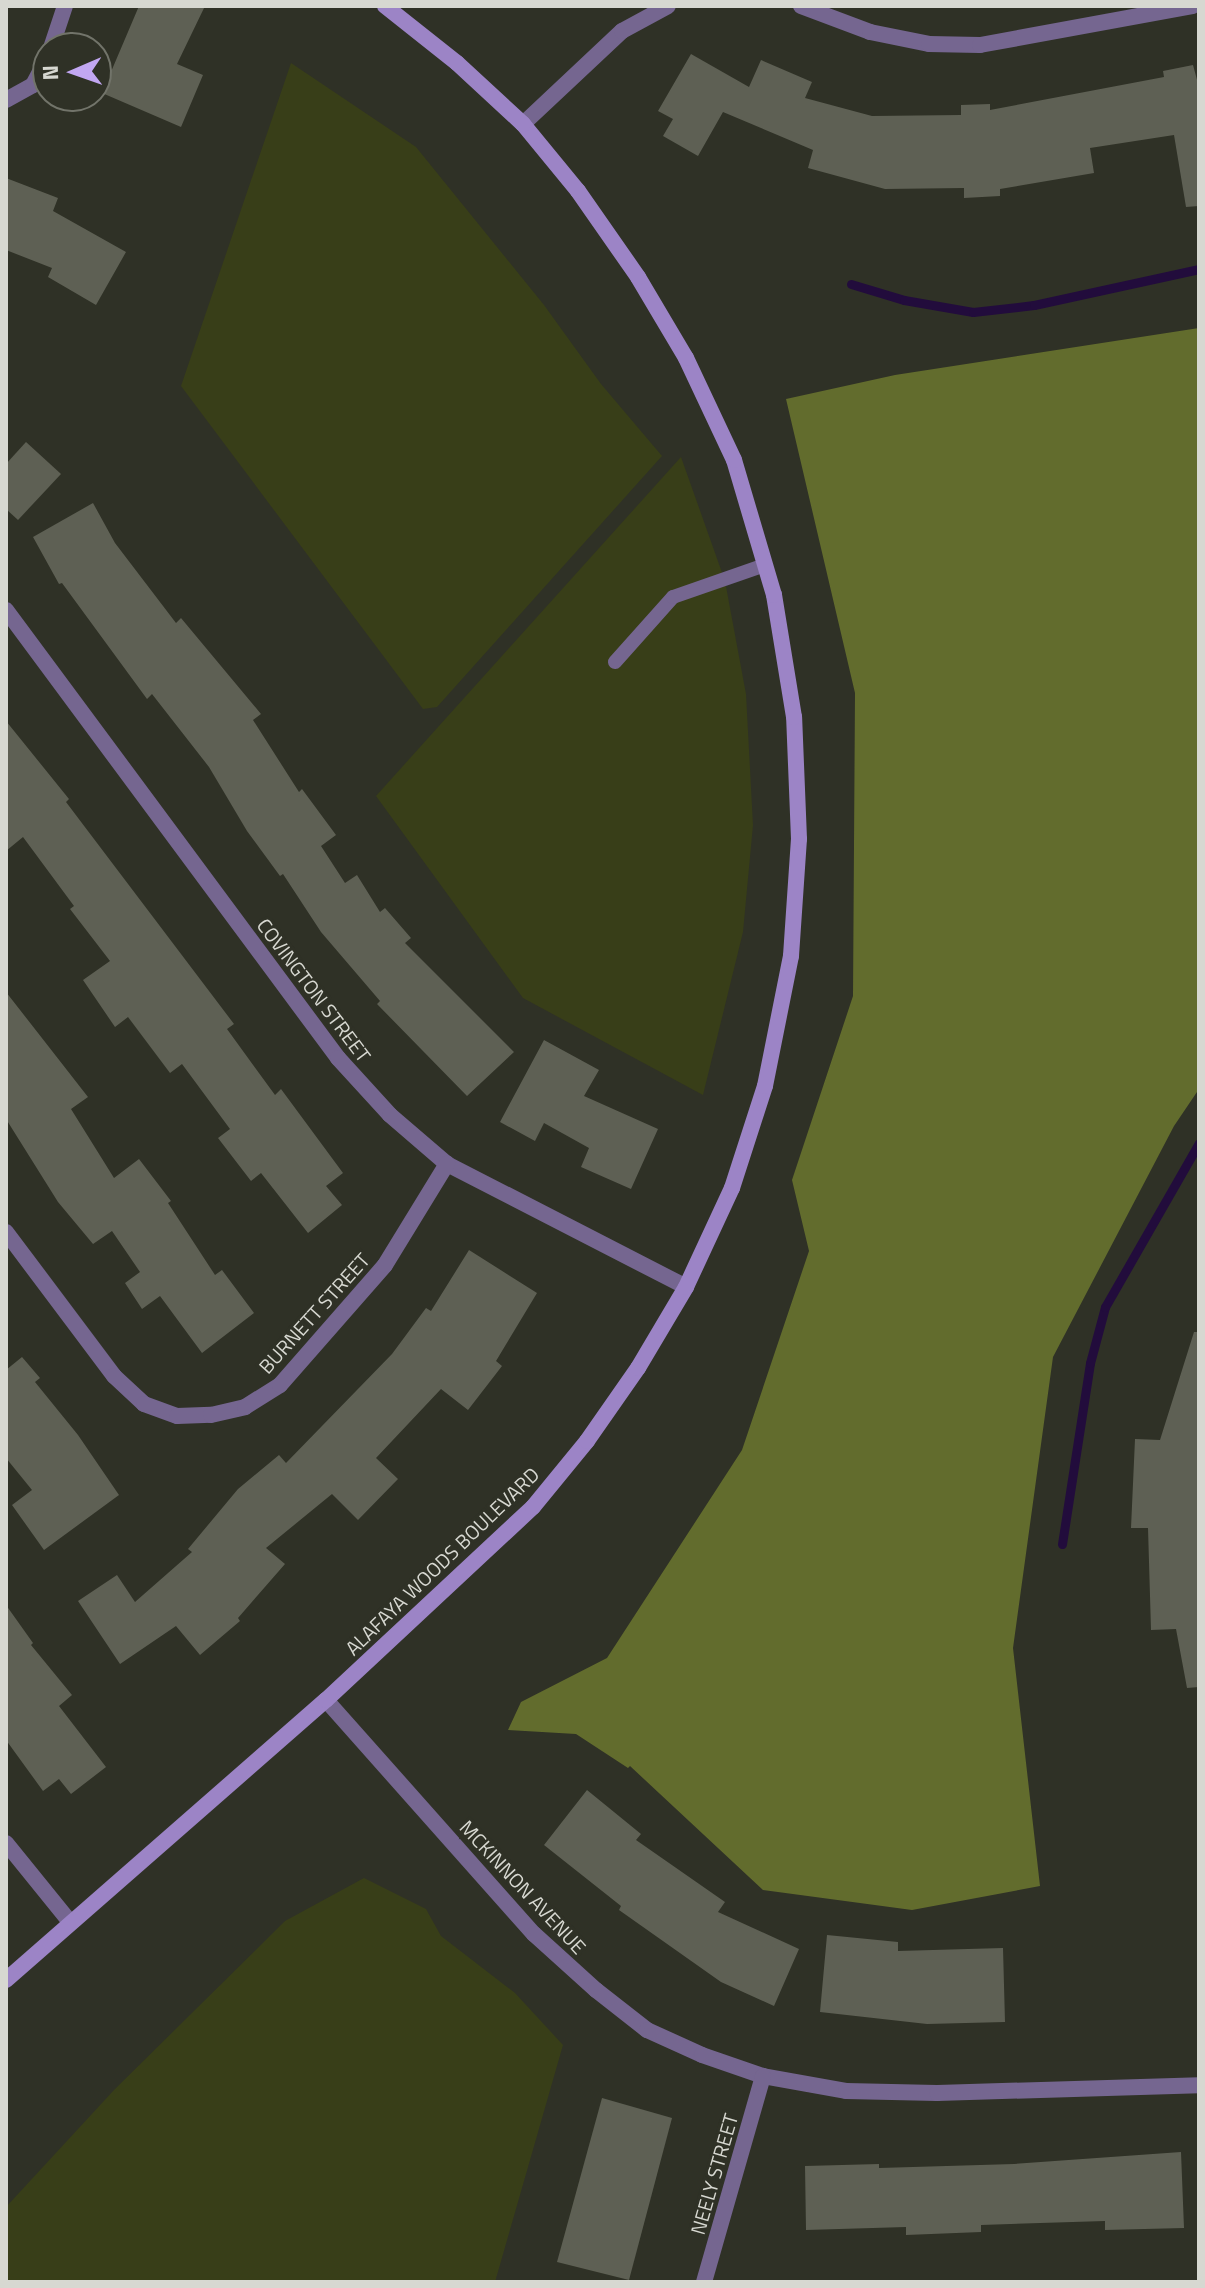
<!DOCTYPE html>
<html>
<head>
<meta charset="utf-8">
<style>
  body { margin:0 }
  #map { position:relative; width:1205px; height:2288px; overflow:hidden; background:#2f3126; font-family:"Titillium Web",sans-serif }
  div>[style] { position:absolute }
  .green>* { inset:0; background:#383e18 }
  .forest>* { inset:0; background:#626c2d }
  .stream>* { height:9px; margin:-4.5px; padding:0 4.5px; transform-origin:4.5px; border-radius:4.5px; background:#220c3c }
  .building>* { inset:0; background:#5e6054 }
  .lane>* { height:14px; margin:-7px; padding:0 7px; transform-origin:7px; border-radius:7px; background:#756690 }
  .street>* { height:16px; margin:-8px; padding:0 8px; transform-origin:8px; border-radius:8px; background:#756690 }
  .secondary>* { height:16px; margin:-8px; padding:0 8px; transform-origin:8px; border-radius:8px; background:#9c84c6 }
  span { translate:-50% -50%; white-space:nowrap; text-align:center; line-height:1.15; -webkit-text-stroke:6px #2f3126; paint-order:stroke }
  .street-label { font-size:20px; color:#d7d8d1 }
  .frame { position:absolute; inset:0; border:8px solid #d7d8d1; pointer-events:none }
  .north { position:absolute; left:32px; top:32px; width:80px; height:80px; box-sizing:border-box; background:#2f3126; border:2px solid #72746a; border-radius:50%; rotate:268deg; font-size:22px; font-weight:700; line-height:32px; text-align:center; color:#d7d8d1 }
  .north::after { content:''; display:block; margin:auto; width:28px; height:36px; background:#c2a7f2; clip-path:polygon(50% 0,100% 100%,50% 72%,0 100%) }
</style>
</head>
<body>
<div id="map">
  <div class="green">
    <i style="clip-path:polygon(291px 63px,416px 147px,544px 305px,601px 384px,662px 456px,437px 707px,423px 709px,181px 386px)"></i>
    <i style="clip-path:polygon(681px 457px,725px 581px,746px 694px,753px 825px,743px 932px,703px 1095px,523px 998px,376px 796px)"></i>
    <i style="clip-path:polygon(364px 1878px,426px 1909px,441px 1936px,515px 1993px,563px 2045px,495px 2282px,6px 2282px,6px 2207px,114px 2090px,285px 1921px)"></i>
  </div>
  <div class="forest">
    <i style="clip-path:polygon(1199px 328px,1199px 1089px,1174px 1126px,1053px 1357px,1013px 1648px,1040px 1886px,912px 1910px,763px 1890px,630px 1766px,628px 1768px,576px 1734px,508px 1730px,521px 1702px,607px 1658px,742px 1450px,809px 1251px,792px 1180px,853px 996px,855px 693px,786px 399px,895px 375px)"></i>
  </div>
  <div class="stream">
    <i style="left:851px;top:284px;width:55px;rotate:16.8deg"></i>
    <i style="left:904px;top:300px;width:70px;rotate:9.9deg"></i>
    <i style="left:973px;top:312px;width:61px;rotate:-6.5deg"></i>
    <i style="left:1034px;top:305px;width:169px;rotate:-12.3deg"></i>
    <i style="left:1062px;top:1544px;width:183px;rotate:-81.2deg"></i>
    <i style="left:1090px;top:1363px;width:58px;rotate:-75deg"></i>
    <i style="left:1105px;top:1307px;width:189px;rotate:-60.2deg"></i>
  </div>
  <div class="building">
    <i style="clip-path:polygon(139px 6px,205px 6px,177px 64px,203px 75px,181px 127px,102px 93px)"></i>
    <i style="clip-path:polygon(691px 54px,749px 87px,761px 60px,812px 82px,805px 98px,872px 116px,961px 115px,961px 105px,990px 104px,990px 110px,1164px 77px,1163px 71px,1193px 65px,1199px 87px,1199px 206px,1186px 207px,1174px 135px,1090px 148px,1094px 173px,1000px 189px,1000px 196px,964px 198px,964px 188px,885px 189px,808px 168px,813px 150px,723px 112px,698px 156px,663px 136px,673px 119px,658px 111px)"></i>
    <i style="clip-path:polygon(6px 178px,58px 198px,53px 211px,126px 252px,96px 305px,48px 277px,52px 268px,6px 250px)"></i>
    <i style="clip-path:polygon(26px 442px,61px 474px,18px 520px,6px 509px,6px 464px)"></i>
    <i style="clip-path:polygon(93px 503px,115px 543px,176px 623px,181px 618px,261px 714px,253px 720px,299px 792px,302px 789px,336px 835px,321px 846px,345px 883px,357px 875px,380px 912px,385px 908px,411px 938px,405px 943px,514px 1052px,467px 1096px,377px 1004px,380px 1001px,321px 932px,283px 874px,280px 876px,247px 831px,209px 767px,152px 694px,147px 699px,62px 583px,59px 584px,33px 537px)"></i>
    <i style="clip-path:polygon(6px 721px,69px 799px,66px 802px,234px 1024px,227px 1029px,275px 1095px,281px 1089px,343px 1173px,326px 1186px,342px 1205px,308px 1233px,261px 1173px,251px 1181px,218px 1138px,230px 1129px,182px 1064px,170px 1073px,128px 1017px,115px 1027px,83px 980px,110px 961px,70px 909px,74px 906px,23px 837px,6px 851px)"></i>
    <i style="clip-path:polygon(6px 992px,88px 1097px,71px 1109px,114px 1178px,139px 1159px,171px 1201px,168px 1203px,215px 1275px,222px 1270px,254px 1313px,202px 1353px,160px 1296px,142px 1309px,125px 1283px,140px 1272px,112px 1231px,93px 1244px,58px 1202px,6px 1119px)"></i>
    <i style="clip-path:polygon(544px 1040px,599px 1070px,584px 1096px,658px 1129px,631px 1189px,581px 1167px,589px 1148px,544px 1123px,535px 1141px,500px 1122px)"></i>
    <i style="clip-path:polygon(469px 1250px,537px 1293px,496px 1361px,502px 1366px,468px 1410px,441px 1389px,376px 1458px,398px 1479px,358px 1520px,332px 1494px,266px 1548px,285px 1564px,238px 1618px,240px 1621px,200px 1655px,176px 1626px,120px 1664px,78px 1601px,117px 1575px,135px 1602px,192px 1552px,188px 1549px,238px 1489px,279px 1455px,286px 1463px,392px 1354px,426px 1308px,431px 1311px)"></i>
    <i style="clip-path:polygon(1194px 1332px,1199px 1332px,1199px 1687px,1187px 1688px,1176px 1629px,1151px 1630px,1148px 1528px,1131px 1528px,1135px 1439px,1160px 1440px)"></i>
    <i style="clip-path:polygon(22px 1357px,40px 1378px,35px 1382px,78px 1435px,119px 1495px,44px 1550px,12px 1505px,32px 1490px,6px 1458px,6px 1370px)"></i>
    <i style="clip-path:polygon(6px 1605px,33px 1643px,31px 1645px,72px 1695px,59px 1706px,106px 1767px,71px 1794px,59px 1779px,43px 1791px,6px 1740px)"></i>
    <i style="clip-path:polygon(587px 1790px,641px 1834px,636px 1840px,725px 1902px,718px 1912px,799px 1949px,774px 2006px,721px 1982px,619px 1910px,621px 1906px,544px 1845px)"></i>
    <i style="clip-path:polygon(827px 1935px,898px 1942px,898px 1951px,1003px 1948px,1005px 2022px,927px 2024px,820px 2012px)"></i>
    <i style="clip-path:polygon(602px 2098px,672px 2118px,629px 2280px,557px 2262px)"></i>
    <i style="clip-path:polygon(1181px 2152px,1184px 2228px,1105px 2230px,1105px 2221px,981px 2225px,981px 2232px,906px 2235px,906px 2227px,806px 2230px,805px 2166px,879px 2164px,879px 2168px,1014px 2164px)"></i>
  </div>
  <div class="lane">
    <i style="left:615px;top:662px;width:87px;rotate:-48.3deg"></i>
    <i style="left:673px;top:597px;width:97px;rotate:-19.2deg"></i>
  </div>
  <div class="street">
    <i style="left:801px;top:6px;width:74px;rotate:20.6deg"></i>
    <i style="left:870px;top:32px;width:60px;rotate:11.5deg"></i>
    <i style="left:929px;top:44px;width:51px;rotate:1.1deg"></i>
    <i style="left:980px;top:45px;width:217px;rotate:-10.4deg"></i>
    <i style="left:51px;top:48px;width:44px;rotate:-71.6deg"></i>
    <i style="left:6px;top:100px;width:31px;rotate:-29deg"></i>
    <i style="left:33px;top:85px;width:32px;rotate:-62deg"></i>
    <i style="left:523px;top:124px;width:136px;rotate:-43.2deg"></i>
    <i style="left:622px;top:31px;width:52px;rotate:-28.5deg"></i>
    <i style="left:6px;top:610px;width:558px;rotate:53.46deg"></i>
    <i style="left:338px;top:1058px;width:77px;rotate:47.6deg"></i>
    <i style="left:390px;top:1115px;width:75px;rotate:40.7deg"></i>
    <i style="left:447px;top:1164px;width:269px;rotate:27.2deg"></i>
    <i style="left:6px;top:1232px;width:180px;rotate:53.1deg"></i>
    <i style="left:114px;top:1376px;width:41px;rotate:43deg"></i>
    <i style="left:144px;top:1404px;width:35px;rotate:20deg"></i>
    <i style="left:177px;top:1416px;width:34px;rotate:-2deg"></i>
    <i style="left:211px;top:1415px;width:35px;rotate:-13deg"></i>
    <i style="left:245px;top:1407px;width:41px;rotate:-32.2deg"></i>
    <i style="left:280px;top:1385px;width:159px;rotate:-48.8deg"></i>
    <i style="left:385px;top:1265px;width:119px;rotate:-58.5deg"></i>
    <i style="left:326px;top:1700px;width:313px;rotate:48.4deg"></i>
    <i style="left:534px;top:1934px;width:84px;rotate:42.1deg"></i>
    <i style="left:596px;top:1990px;width:65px;rotate:38.1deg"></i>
    <i style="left:647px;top:2030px;width:60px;rotate:24.4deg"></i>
    <i style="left:702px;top:2055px;width:65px;rotate:19deg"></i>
    <i style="left:763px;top:2076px;width:84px;rotate:10.2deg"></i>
    <i style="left:846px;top:2091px;width:91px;rotate:1.3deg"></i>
    <i style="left:937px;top:2093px;width:262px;rotate:-1.7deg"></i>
    <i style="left:6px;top:1843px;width:102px;rotate:51deg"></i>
    <i style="left:704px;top:2282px;width:214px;rotate:-74deg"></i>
  </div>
  <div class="secondary">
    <i style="left:6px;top:1980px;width:425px;rotate:-41.2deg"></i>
    <i style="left:326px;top:1700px;width:283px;rotate:-43deg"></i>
    <i style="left:533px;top:1507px;width:85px;rotate:-50.7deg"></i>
    <i style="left:587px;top:1441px;width:89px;rotate:-55.1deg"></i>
    <i style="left:638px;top:1368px;width:94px;rotate:-59.3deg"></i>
    <i style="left:686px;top:1287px;width:109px;rotate:-65.1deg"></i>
    <i style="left:732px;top:1188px;width:107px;rotate:-72.1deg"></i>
    <i style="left:765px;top:1086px;width:133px;rotate:-78.7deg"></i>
    <i style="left:791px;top:956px;width:117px;rotate:-86.1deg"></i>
    <i style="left:799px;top:839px;width:122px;rotate:-92.3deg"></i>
    <i style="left:794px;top:717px;width:124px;rotate:-99.3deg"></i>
    <i style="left:774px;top:595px;width:141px;rotate:-106.5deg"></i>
    <i style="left:734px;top:460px;width:113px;rotate:-115.2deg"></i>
    <i style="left:686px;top:358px;width:94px;rotate:-120.7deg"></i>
    <i style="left:638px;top:277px;width:105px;rotate:-124.9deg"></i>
    <i style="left:578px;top:191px;width:87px;rotate:-129.4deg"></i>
    <i style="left:523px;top:124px;width:90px;rotate:-137.3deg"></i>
    <i style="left:457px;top:63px;width:92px;rotate:-141.6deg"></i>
  </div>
  <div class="street-label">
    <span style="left:314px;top:990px;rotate:53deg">COVINGTON STREET</span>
    <span style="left:314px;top:1313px;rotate:-48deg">BURNETT STREET</span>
    <span style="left:442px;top:1561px;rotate:-44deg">ALAFAYA WOODS BOULEVARD</span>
    <span style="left:523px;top:1887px;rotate:47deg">MCKINNON AVENUE</span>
    <span style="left:714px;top:2174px;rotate:-74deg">NEELY STREET</span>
  </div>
  <div class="frame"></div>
  <div class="north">N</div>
</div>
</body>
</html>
